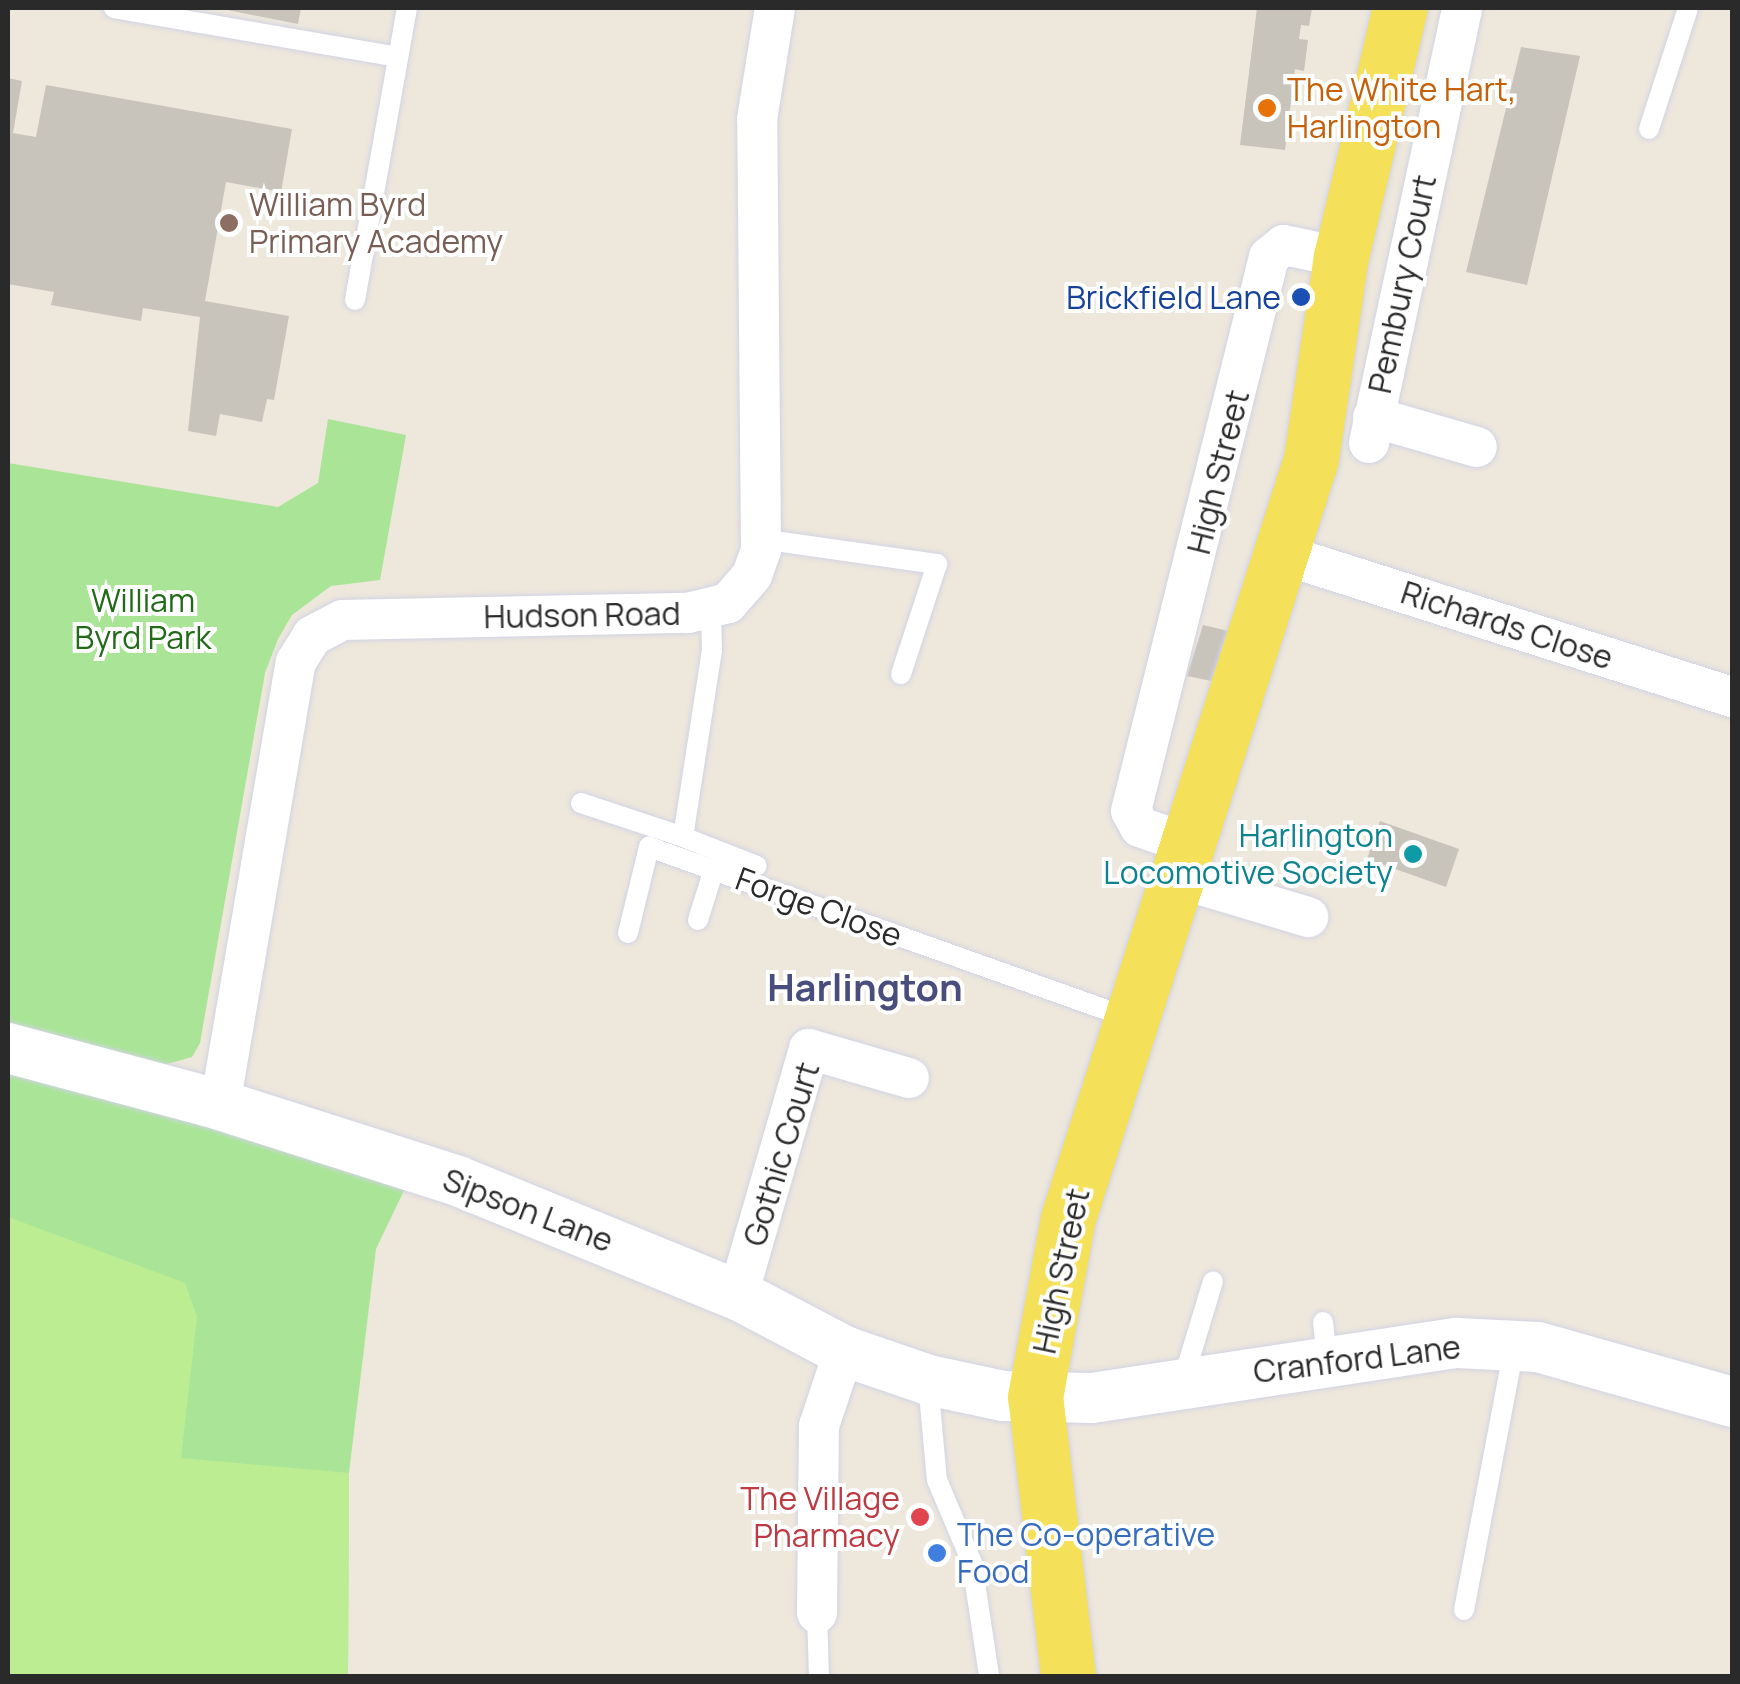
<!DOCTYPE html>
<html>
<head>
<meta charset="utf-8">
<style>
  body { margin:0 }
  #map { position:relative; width:1740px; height:1684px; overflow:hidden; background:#ede7dc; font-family:Manrope,sans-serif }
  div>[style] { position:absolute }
  .green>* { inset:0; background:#aae597 }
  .pitch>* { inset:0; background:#bded92 }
  .building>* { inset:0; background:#c8c4bc }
  .roads { filter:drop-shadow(0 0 2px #d1d3e4) drop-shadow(0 0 2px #d1d3e4) }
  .service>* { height:20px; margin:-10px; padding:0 10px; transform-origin:10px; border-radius:10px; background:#fff }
  .minor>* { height:40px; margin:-20px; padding:0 20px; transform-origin:20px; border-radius:20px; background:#fff }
  .tertiary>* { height:50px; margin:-25px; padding:0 25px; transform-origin:25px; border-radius:25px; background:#fff }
  .primary>* { height:55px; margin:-27.5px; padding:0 27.5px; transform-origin:27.5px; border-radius:27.5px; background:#f5e059 }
  .dots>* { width:28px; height:28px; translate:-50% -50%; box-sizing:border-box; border:5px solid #fff; border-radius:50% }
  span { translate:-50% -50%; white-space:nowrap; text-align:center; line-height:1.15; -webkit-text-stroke:8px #fff; paint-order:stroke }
  .food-label { font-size:32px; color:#c56008 }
  .left { translate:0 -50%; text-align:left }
  .education-label { font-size:32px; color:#785e54 }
  .street-label { font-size:32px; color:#2a2a2a }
  .transit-label { font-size:32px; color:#164399 }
  .right { translate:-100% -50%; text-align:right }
  .park-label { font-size:32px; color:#216a18 }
  .culture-label { font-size:32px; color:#0d838f }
  .health-label { font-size:32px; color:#be3a42 }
  .shop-label { font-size:32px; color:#366cbe }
  .quarter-label { font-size:38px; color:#494d7d; font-weight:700 }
  .frame { position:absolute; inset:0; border:10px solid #2a2a2a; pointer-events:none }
</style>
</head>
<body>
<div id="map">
  <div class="green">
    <i style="clip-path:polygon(328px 419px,406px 435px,380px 580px,331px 586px,292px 615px,278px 639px,265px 673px,200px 1043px,192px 1057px,164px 1065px,8px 1022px,8px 463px,278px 507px,318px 483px)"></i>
    <i style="clip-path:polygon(8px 1068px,409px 1180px,376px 1249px,349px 1473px,348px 1676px,8px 1676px)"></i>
  </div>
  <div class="pitch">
    <i style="clip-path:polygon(8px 1217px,185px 1283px,197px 1317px,181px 1458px,349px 1473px,348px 1676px,8px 1676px)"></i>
  </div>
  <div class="building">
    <i style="clip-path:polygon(217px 8px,301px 8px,298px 24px)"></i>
    <i style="clip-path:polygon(1257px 8px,1312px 8px,1309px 26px,1301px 25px,1299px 39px,1308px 40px,1304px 71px,1295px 69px,1285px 150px,1240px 145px)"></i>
    <i style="clip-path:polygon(1521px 47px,1580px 56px,1527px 285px,1466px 272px)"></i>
    <i style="clip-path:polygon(8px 78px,22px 81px,13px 133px,36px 137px,46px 85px,292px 129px,281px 192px,226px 182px,205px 301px,289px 316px,274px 400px,267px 399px,262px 422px,220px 414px,216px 436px,188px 431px,200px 317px,143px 308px,141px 321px,51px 305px,54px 292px,8px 284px)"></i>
    <i style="clip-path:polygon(1203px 625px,1237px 633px,1221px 683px,1187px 676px)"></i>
    <i style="clip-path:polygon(1380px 821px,1459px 849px,1446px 887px,1367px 859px)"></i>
  </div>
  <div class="roads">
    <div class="service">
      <i style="left:114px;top:8px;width:288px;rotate:9.8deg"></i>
      <i style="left:1649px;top:129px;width:127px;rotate:-72.1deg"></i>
      <i style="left:355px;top:300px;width:297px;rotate:-79.9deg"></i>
      <i style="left:761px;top:539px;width:178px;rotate:8.1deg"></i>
      <i style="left:937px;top:564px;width:116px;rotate:108.1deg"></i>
      <i style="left:711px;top:610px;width:40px;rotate:88.6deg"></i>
      <i style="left:712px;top:650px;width:189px;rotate:98.8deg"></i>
      <i style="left:683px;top:837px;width:79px;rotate:21.4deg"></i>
      <i style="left:581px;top:803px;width:108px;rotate:18.4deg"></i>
      <i style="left:698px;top:920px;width:53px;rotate:-72.6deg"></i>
      <i style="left:628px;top:933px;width:89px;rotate:-76.3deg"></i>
      <i style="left:649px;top:847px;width:510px;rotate:19.61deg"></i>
      <i style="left:1323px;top:1322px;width:38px;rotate:84deg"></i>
      <i style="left:1183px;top:1380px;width:103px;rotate:-73.1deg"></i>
      <i style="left:928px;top:1382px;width:98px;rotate:84.8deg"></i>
      <i style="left:937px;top:1480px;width:90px;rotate:67.1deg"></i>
      <i style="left:972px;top:1563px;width:114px;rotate:81.4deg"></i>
      <i style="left:1464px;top:1610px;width:267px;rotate:-79.2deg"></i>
      <i style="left:817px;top:1613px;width:63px;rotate:88.2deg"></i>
    </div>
    <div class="minor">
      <i style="left:1373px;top:417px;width:108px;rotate:16.1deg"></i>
      <i style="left:1369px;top:443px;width:445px;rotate:-77.9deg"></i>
      <i style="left:1281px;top:554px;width:473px;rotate:17.6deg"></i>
      <i style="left:1189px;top:844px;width:52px;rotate:-160.9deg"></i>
      <i style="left:1140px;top:827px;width:18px;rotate:-119deg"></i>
      <i style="left:1131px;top:811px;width:571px;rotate:-76.01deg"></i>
      <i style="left:1269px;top:257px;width:19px;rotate:-39deg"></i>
      <i style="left:1284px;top:245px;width:58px;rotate:11.9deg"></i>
      <i style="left:1178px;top:878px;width:136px;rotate:16.7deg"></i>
      <i style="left:220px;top:1105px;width:449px;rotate:-80.3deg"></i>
      <i style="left:296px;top:662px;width:31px;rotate:-58deg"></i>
      <i style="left:312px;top:636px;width:34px;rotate:-28deg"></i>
      <i style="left:342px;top:620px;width:346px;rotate:-1.2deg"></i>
      <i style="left:688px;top:613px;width:41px;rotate:-14deg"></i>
      <i style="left:728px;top:603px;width:37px;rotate:-49deg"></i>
      <i style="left:752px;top:575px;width:27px;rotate:-70deg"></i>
      <i style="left:761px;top:550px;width:431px;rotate:-90.5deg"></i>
      <i style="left:757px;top:119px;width:112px;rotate:-80.8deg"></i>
      <i style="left:738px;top:1295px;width:256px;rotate:-73.9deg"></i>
      <i style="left:809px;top:1049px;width:104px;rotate:16.2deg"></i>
      <i style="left:817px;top:1613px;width:187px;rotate:-89.4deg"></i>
      <i style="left:819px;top:1426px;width:79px;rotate:-71.6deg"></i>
    </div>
    <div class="tertiary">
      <i style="left:8px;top:1048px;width:220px;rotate:15deg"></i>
      <i style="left:220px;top:1105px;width:250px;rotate:17.7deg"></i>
      <i style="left:458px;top:1181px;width:302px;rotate:22.2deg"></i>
      <i style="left:738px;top:1295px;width:120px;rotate:27.8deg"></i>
      <i style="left:844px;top:1351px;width:89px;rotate:19deg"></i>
      <i style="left:928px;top:1380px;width:77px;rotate:12deg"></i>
      <i style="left:1003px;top:1396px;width:89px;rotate:1.3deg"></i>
      <i style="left:1092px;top:1398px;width:369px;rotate:-8.6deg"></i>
      <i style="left:1457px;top:1343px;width:81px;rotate:2.8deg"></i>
      <i style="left:1538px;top:1347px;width:202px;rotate:15.8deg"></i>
    </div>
    <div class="primary">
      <i style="left:1068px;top:1676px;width:281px;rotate:-96.7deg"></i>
      <i style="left:1035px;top:1397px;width:182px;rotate:-79.6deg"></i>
      <i style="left:1068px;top:1218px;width:797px;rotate:-72.25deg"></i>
      <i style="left:1311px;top:459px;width:204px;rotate:-81.6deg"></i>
      <i style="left:1341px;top:257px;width:256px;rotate:-76.7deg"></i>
    </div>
  </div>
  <div class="dots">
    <i style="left:1267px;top:108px;background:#e8710a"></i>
    <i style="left:229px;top:223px;background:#8d6e63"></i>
    <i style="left:1301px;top:297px;background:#1a4fb4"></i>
    <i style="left:1413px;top:854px;background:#0f9aa8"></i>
    <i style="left:920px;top:1517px;background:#e0444e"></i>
    <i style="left:937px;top:1553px;background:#3f7fe0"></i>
  </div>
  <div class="food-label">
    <span class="left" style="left:1287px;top:108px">The White Hart,<br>Harlington</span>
  </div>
  <div class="education-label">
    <span class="left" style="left:249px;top:223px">William Byrd<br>Primary Academy</span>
  </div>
  <div class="street-label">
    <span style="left:1402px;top:284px;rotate:-78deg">Pembury Court</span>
    <span style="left:1218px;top:472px;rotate:-76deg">High Street</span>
    <span style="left:582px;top:615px;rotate:-1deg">Hudson Road</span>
    <span style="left:1507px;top:625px;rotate:18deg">Richards Close</span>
    <span style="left:819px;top:907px;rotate:20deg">Forge Close</span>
    <span style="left:781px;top:1154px;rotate:-73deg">Gothic Court</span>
    <span style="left:528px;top:1210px;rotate:21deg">Sipson Lane</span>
    <span style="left:1061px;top:1271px;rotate:-78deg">High Street</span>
    <span style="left:1357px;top:1359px;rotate:-7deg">Cranford Lane</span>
  </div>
  <div class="transit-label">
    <span class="right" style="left:1281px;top:297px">Brickfield Lane</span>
  </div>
  <div class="park-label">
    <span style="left:143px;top:619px">William<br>Byrd Park</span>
  </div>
  <div class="culture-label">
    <span class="right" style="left:1393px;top:854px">Harlington<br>Locomotive Society</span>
  </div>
  <div class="health-label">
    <span class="right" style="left:900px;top:1517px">The Village<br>Pharmacy</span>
  </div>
  <div class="shop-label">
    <span class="left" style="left:957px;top:1553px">The Co-operative<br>Food</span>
  </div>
  <div class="quarter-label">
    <span style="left:865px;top:987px">Harlington</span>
  </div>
  <div class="frame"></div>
</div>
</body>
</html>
